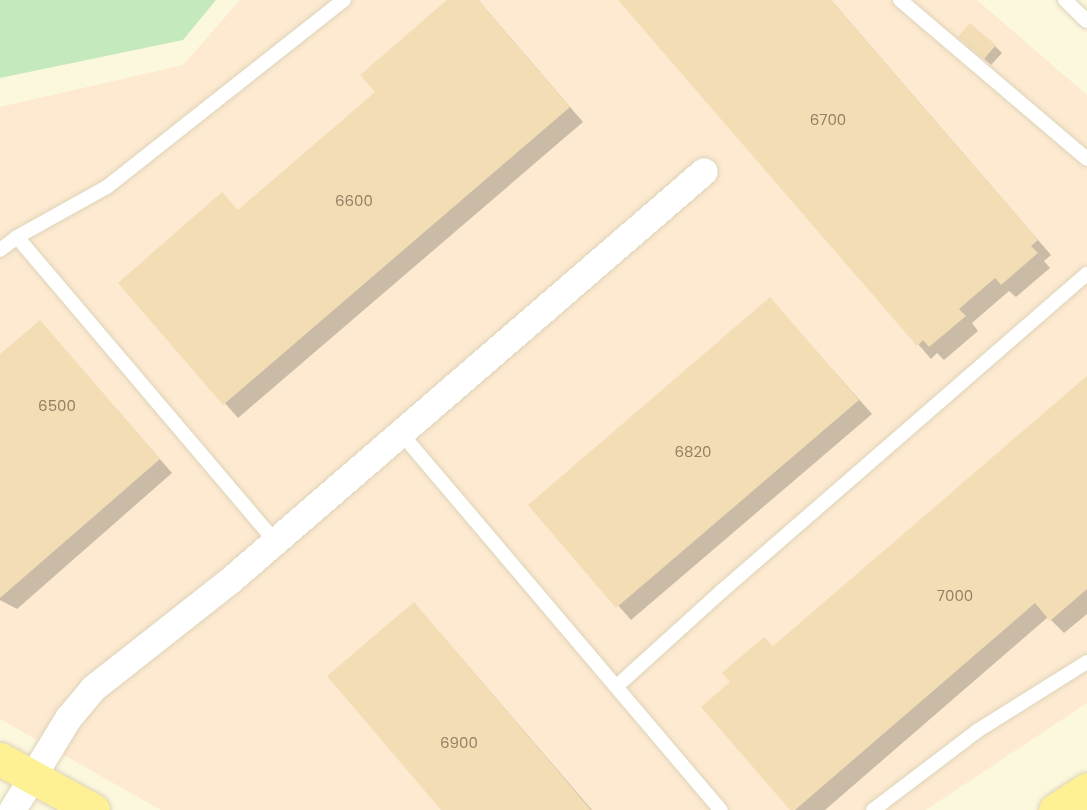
<!DOCTYPE html>
<html>
<head>
<meta charset="utf-8">
<style>
  body { margin:0 }
  #map { position:relative; width:1087px; height:810px; overflow:hidden; background:#fcf8de; font-family:Poppins,sans-serif }
  div>[style] { position:absolute }
  .commercial>* { inset:0; background:#fdead1 }
  .green>* { inset:0; background:#c3e9bd }
  .shadow>* { inset:0; background:#0003 }
  .building>* { inset:0; background:#f2ddb5 }
  .roads { filter:drop-shadow(0 0 2px #ddd3b8) drop-shadow(0 0 2px #ddd3b8) }
  .lane>* { height:14px; margin:-7px; padding:0 7px; transform-origin:7px; border-radius:7px; background:#fff }
  .street>* { height:27px; margin:-13.5px; padding:0 13.5px; transform-origin:13.5px; border-radius:13.5px; background:#fff }
  .primary>* { height:33px; margin:-16.5px; padding:0 16.5px; transform-origin:16.5px; border-radius:16.5px; background:#fdf194 }
  span { translate:-50% -50%; white-space:nowrap; text-align:center; line-height:1.15; -webkit-text-stroke:4.5px #fffbe4; paint-order:stroke }
  .number-label { font-size:15px; color:#928062 }
  .number-label span { -webkit-text-stroke-width:0 }
</style>
</head>
<body>
<div id="map">
  <div class="commercial">
    <i style="clip-path:polygon(240px 0,977px 0,1087px 95px,1087px 703px,926px 810px,161px 810px,0 719px,0 107px,183px 65px)"></i>
  </div>
  <div class="green">
    <i style="clip-path:polygon(0 0,216px 0,183px 40px,0 78px)"></i>
  </div>
  <div class="shadow">
    <i style="clip-path:polygon(450px 0,478px 0,583px 122px,238px 418px,120px 283px,239px 211px,377px 92px)"></i>
    <i style="clip-path:polygon(620px 0,831px 0,1051px 255px,1044px 261px,1050px 268px,1016px 297px,1009px 291px,972px 323px,978px 331px,944px 360px,937px 353px,931px 359px)"></i>
    <i style="clip-path:polygon(967px 44px,995px 46px,1002px 53px,991px 65px)"></i>
    <i style="clip-path:polygon(770px 299px,872px 414px,631px 620px,530px 505px)"></i>
    <i style="clip-path:polygon(53px 336px,172px 473px,17px 609px,0 600px,0 356px)"></i>
    <i style="clip-path:polygon(1087px 377px,1087px 614px,1064px 633px,1048px 617px,825px 810px,792px 810px,773px 648px)"></i>
    <i style="clip-path:polygon(427px 618px,592px 810px,443px 810px)"></i>
  </div>
  <div class="building">
    <i style="clip-path:polygon(447px 0,478px 0,570px 107px,223px 405px,118px 283px,222px 192px,238px 210px,375px 92px,360px 75px)"></i>
    <i style="clip-path:polygon(618px 0,831px 0,1038px 240px,1031px 246px,1038px 253px,1001px 285px,995px 278px,959px 309px,966px 316px,929px 347px,923px 340px,917px 346px)"></i>
    <i style="clip-path:polygon(970px 23px,996px 45px,984px 59px,958px 37px)"></i>
    <i style="clip-path:polygon(770px 297px,859px 400px,616px 608px,528px 505px)"></i>
    <i style="clip-path:polygon(40px 320px,160px 459px,0 598px,0 354px)"></i>
    <i style="clip-path:polygon(1087px 376px,1087px 589px,1050px 621px,1035px 603px,795px 810px,790px 810px,701px 707px,730px 682px,722px 673px,764px 637px,773px 646px)"></i>
    <i style="clip-path:polygon(414px 602px,591px 810px,441px 810px,327px 676px)"></i>
  </div>
  <div class="roads">
    <div class="lane">
      <i style="left:900px;top:0;width:245px;rotate:40.4deg"></i>
      <i style="left:1065px;top:0;width:30px;rotate:44deg"></i>
      <i style="left:17px;top:237px;width:399px;rotate:49.7deg"></i>
      <i style="left:0;top:250px;width:21px;rotate:-37deg"></i>
      <i style="left:17px;top:237px;width:103px;rotate:-29.1deg"></i>
      <i style="left:107px;top:187px;width:302px;rotate:-38.3deg"></i>
      <i style="left:400px;top:432px;width:496px;rotate:49.7deg"></i>
      <i style="left:617px;top:686px;width:143px;rotate:-42.2deg"></i>
      <i style="left:723px;top:590px;width:482px;rotate:-41deg"></i>
      <i style="left:873px;top:810px;width:131px;rotate:-37.2deg"></i>
      <i style="left:977px;top:731px;width:130px;rotate:-32.1deg"></i>
    </div>
    <div class="street">
      <i style="left:12px;top:810px;width:108px;rotate:-58.7deg"></i>
      <i style="left:68px;top:718px;width:39px;rotate:-50deg"></i>
      <i style="left:93px;top:688px;width:173px;rotate:-38.2deg"></i>
      <i style="left:229px;top:581px;width:627px;rotate:-40.8deg"></i>
    </div>
    <div class="primary">
      <i style="left:0;top:759px;width:106px;rotate:28.7deg"></i>
      <i style="left:1055px;top:810px;width:38px;rotate:-33deg"></i>
    </div>
  </div>
  <div class="number-label">
    <span style="left:828px;top:120px">6700</span>
    <span style="left:354px;top:201px">6600</span>
    <span style="left:57px;top:406px">6500</span>
    <span style="left:693px;top:452px">6820</span>
    <span style="left:955px;top:596px">7000</span>
    <span style="left:459px;top:743px">6900</span>
  </div>
</div>
</body>
</html>
